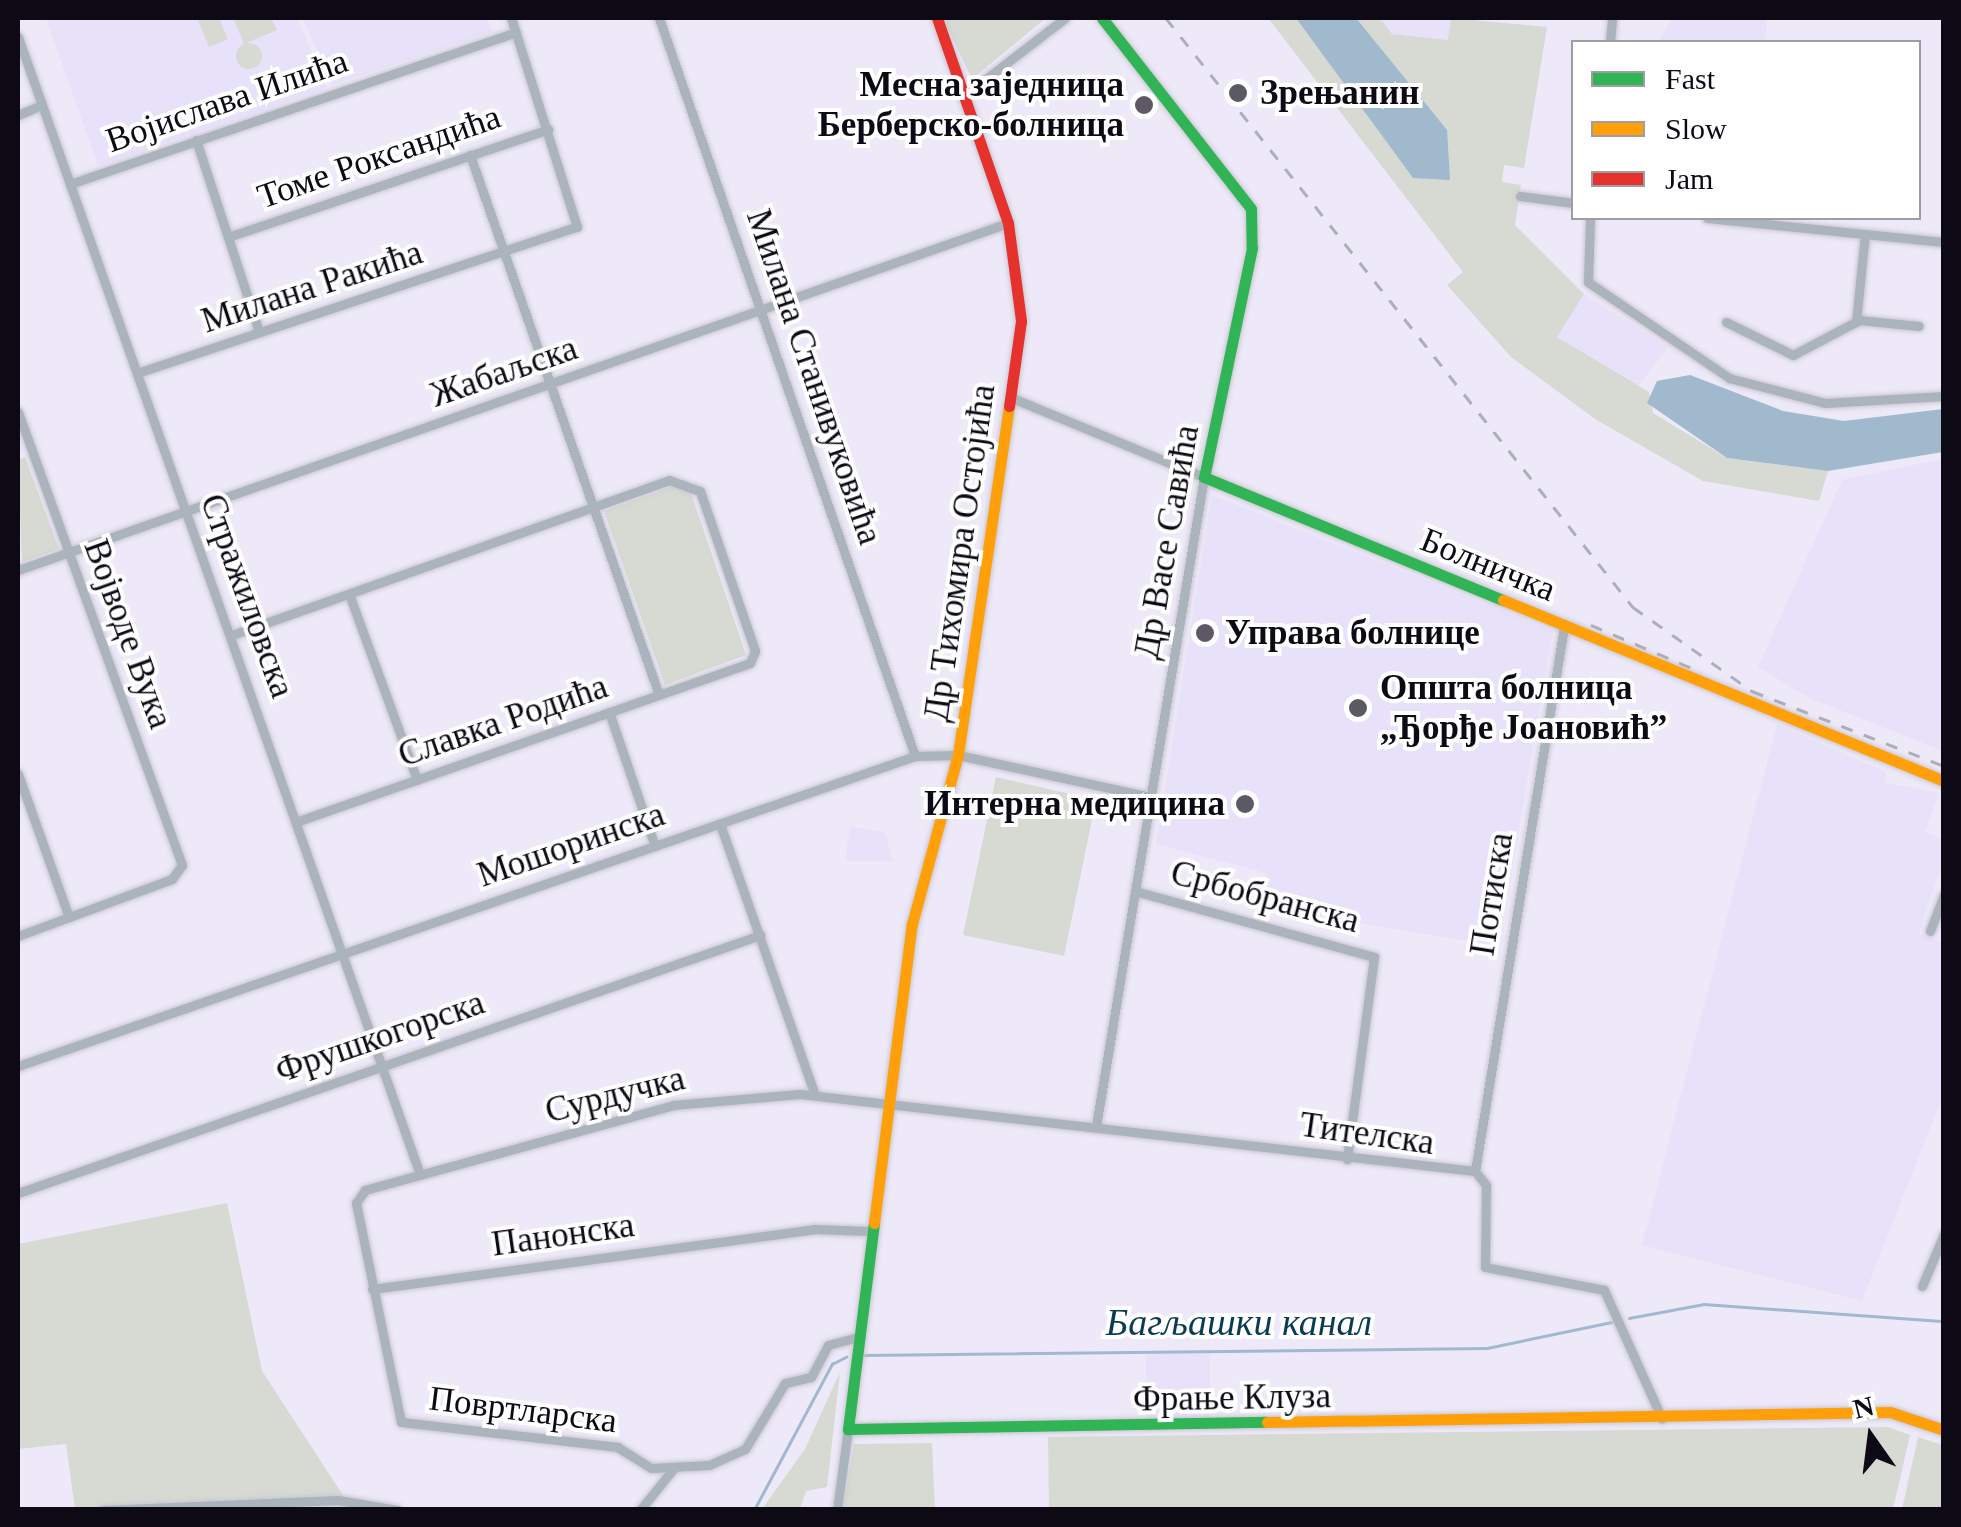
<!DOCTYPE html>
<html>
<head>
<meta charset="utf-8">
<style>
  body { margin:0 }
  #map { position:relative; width:1961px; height:1527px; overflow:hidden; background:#ede9f8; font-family:Georgia,serif }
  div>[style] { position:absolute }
  .built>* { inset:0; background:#e8e1fa }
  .green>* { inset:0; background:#d6dad3 }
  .round { border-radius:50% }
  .water>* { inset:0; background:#a1b9cd }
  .stream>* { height:2.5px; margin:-1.25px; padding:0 1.25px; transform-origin:1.25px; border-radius:1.25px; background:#a1b9cd }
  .roads { filter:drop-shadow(0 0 2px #cac7d2) drop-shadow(0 0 2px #cac7d2) }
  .street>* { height:9px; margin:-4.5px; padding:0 4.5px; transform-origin:4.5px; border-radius:4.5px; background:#abb3bc }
  .fast>* { height:11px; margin:-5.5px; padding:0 5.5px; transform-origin:5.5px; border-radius:5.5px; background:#30b455 }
  .slow>* { height:11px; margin:-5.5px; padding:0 5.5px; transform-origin:5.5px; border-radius:5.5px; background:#ff9f0a }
  .jam>* { height:11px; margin:-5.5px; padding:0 5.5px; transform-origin:5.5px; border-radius:5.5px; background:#e5322d }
  .rail>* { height:2.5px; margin-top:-1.25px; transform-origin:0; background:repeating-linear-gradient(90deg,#acaeb8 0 12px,transparent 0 24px) }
  .dots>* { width:28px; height:28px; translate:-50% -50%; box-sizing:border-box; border:5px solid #fff; border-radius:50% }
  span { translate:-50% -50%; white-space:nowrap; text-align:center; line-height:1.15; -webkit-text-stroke:8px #fff; paint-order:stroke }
  .poi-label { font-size:35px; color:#0e0a15; font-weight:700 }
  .right { translate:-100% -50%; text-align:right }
  .left { translate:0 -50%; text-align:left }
  .street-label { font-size:35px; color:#0e0a15 }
  .water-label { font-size:38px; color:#093c54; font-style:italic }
  .frame { position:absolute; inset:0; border:20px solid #0e0a15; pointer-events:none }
  .legend { position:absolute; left:1571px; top:40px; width:350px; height:180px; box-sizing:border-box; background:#fff; border:2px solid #9f9da1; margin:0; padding:12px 18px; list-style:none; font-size:30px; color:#0e0a15 }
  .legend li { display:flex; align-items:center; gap:20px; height:50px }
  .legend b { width:50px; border:2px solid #9f9da1 }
  .north { position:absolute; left:1821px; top:1387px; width:100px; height:100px; -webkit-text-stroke:8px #fff; paint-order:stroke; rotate:346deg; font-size:28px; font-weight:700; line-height:40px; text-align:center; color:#0e0a15 }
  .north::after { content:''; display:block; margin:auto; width:35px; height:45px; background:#0e0a15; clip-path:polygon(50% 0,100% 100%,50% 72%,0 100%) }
</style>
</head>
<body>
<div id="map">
  <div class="built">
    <i style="clip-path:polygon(46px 18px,297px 18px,327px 88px,98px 166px)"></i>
    <i style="clip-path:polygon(303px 18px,487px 18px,493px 32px,332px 85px)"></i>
    <i style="clip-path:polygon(1380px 18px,1451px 18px,1449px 40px,1392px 34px)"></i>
    <i style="clip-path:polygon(1673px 18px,1767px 18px,1765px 42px,1658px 42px)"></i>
    <i style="clip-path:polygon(1584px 294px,1668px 347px,1637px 388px,1556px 336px)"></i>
    <i style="clip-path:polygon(1943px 459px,1944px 459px,1943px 751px,1809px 698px,1758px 667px,1842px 480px)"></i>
    <i style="clip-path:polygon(1212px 495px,1553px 631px,1499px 946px,1261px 907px,1266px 873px,1156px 844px)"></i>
    <i style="clip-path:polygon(1777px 724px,1886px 772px,1886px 783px,1939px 793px,1925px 832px,1943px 839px,1943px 861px,1919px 933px,1943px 943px,1943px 1095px,1862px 1301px,1642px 1245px)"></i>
    <i style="clip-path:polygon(850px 827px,885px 832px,893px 861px,845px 861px)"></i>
    <i style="clip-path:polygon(1210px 1351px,1210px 1421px,1146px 1422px,1146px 1352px)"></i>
  </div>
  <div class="green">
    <i style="clip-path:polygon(197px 18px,219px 18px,228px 39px,209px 47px)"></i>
    <i style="clip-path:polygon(233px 18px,271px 18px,277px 30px,244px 44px)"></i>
    <i style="clip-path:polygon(943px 18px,1046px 18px,972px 79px)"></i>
    <i style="clip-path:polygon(1268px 18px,1380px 18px,1392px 34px,1448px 40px,1451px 18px,1547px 27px,1524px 168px,1504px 165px,1502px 182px,1521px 185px,1515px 225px,1584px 294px,1557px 337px,1649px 392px,1653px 413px,1727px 458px,1828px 471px,1819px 501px,1703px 481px,1595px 419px,1511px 357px,1447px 285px,1463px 272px)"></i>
    <i class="round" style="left:236px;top:43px;width:26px;height:26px"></i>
    <i style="clip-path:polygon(25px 457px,59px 549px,22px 562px,18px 460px)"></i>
    <i style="clip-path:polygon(673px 486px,691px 493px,746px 655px,665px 685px,604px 511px)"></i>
    <i style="clip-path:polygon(996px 777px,1096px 800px,1064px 956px,963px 935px)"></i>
    <i style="clip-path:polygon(227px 1203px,262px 1371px,352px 1509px,75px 1509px,66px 1444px,18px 1449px,18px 1244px)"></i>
    <i style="clip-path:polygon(840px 1372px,827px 1487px,806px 1491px,800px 1509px,762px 1509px,805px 1449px)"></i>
    <i style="clip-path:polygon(1888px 1427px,1910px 1435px,1893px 1509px,1049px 1509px,1048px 1437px)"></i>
    <i style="clip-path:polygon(1918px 1437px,1943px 1445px,1943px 1509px,1902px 1509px)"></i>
    <i style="clip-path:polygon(932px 1443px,935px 1509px,843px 1509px,854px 1444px)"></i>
  </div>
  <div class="water">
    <i style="clip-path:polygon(1296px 18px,1356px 18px,1447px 130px,1450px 180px,1413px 178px)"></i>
    <i style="clip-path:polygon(1690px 375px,1783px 411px,1844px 421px,1943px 409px,1943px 452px,1828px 471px,1727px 458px,1647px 403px,1657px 381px)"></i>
  </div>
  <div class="stream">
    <i style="left:1629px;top:1318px;width:76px;rotate:-10.6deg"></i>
    <i style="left:1704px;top:1304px;width:241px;rotate:4.1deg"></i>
    <i style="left:864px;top:1355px;width:623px;rotate:-0.64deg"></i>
    <i style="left:1487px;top:1348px;width:127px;rotate:-11.8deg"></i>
    <i style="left:754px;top:1510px;width:166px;rotate:-61.9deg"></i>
    <i style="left:832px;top:1364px;width:16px;rotate:-27deg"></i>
  </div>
  <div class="roads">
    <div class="street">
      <i style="left:659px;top:18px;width:781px;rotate:70.87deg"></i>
      <i style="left:18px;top:37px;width:1207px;rotate:70.54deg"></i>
      <i style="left:1610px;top:42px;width:24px;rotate:-85deg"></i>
      <i style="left:965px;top:95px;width:126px;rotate:-37.6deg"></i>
      <i style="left:18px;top:115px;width:26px;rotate:-23deg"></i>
      <i style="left:196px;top:140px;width:202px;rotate:71.8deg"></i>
      <i style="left:470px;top:155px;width:572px;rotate:70.71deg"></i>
      <i style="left:70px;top:184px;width:471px;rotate:-18.8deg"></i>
      <i style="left:1520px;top:196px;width:54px;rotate:7.4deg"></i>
      <i style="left:1590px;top:218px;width:64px;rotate:91.8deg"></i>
      <i style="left:1588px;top:282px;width:171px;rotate:34.2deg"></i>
      <i style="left:1729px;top:378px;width:99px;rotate:14.6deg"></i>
      <i style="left:1825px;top:403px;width:119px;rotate:-3.4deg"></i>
      <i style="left:1707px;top:218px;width:238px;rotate:5.8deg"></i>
      <i style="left:228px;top:237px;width:338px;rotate:-18.6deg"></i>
      <i style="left:1726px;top:322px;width:75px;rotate:26.2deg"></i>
      <i style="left:1793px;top:355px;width:75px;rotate:-27.9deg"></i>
      <i style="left:1859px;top:320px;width:60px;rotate:5.7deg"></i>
      <i style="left:1856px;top:322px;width:88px;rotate:-84.2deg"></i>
      <i style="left:137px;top:373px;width:464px;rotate:-18.4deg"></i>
      <i style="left:577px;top:227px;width:219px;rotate:-107.5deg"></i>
      <i style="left:1012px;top:398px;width:208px;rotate:22.4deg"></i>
      <i style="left:1204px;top:477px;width:658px;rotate:99.45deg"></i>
      <i style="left:18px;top:412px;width:482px;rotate:70.1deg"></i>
      <i style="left:182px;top:865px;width:17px;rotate:126deg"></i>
      <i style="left:172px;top:879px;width:164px;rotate:159.7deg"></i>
      <i style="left:18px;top:570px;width:1049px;rotate:-19.32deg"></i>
      <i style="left:349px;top:594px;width:198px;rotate:69.9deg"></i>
      <i style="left:232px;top:635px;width:464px;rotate:-19.5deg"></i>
      <i style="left:669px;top:480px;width:33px;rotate:20deg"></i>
      <i style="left:700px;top:491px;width:169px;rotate:71deg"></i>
      <i style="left:755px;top:651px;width:13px;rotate:113deg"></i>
      <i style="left:750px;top:663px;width:479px;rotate:160.7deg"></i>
      <i style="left:609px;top:712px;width:142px;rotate:71.1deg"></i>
      <i style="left:18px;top:774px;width:152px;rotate:70.4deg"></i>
      <i style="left:720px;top:824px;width:285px;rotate:70.7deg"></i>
      <i style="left:1135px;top:891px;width:248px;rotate:15.4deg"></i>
      <i style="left:1374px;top:957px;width:204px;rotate:97.6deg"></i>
      <i style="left:1930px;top:931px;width:39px;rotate:-69deg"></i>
      <i style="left:18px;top:1066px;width:949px;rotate:-19.06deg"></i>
      <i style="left:915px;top:756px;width:43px;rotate:-1.3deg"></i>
      <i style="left:958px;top:755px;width:198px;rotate:12.3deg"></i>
      <i style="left:1475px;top:1171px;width:551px;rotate:-80.71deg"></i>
      <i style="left:18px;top:1193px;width:786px;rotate:-19.17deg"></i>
      <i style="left:1922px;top:1286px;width:56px;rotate:-67.1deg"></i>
      <i style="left:372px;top:1289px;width:446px;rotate:-7.7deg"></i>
      <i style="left:814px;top:1229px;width:54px;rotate:2.1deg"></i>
      <i style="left:858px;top:1337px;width:31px;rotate:165deg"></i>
      <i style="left:828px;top:1345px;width:36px;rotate:118deg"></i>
      <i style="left:811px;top:1377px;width:27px;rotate:167deg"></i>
      <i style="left:785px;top:1383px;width:77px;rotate:121.2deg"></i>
      <i style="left:745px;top:1449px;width:39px;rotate:156deg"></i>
      <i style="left:709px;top:1465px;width:58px;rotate:177deg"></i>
      <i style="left:651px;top:1468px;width:39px;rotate:-148deg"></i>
      <i style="left:618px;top:1447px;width:218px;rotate:-173.4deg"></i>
      <i style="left:401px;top:1422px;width:224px;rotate:-101.6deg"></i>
      <i style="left:356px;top:1203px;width:16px;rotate:-55deg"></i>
      <i style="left:365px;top:1190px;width:320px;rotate:-15.4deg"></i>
      <i style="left:673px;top:1105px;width:127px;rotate:-5deg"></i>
      <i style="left:800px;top:1094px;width:679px;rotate:6.51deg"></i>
      <i style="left:1475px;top:1171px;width:18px;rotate:52deg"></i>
      <i style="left:1486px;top:1185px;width:82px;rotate:90.7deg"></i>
      <i style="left:1485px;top:1267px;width:121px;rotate:10.9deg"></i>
      <i style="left:1604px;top:1290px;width:141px;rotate:65.8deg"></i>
      <i style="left:102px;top:1510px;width:236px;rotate:-2.4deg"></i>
      <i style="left:338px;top:1500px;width:60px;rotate:9.6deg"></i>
      <i style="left:640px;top:1510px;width:54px;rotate:-51deg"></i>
      <i style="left:837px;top:1510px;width:82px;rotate:-82.3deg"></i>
    </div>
    <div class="fast">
      <i style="left:1102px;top:18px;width:242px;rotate:52deg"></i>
      <i style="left:1251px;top:209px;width:39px;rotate:89deg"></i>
      <i style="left:1252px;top:248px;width:234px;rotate:101.8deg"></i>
      <i style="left:1204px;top:477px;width:323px;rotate:22.4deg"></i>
      <i style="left:874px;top:1223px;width:208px;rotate:97.2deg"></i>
      <i style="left:848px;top:1429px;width:419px;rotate:-1deg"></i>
    </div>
    <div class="slow">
      <i style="left:1503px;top:600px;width:477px;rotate:22.3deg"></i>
      <i style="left:874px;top:1223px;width:301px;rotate:-82.8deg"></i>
      <i style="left:912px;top:924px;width:175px;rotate:-74.8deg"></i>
      <i style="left:958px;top:755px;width:353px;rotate:-81.7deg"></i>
      <i style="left:1267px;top:1422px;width:623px;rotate:-0.92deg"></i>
      <i style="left:1890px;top:1412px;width:57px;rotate:18.4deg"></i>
    </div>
    <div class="jam">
      <i style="left:937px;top:18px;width:217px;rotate:70.9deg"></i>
      <i style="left:1008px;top:223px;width:99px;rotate:82.4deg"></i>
      <i style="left:1021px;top:321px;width:86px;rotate:98deg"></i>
    </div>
  </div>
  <div class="rail">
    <i style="left:1166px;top:18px;width:752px;rotate:51.59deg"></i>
    <i style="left:1633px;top:607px;width:146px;rotate:35.2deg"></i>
    <i style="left:1752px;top:691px;width:206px;rotate:21.3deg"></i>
    <i style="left:1591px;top:625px;width:120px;rotate:23.1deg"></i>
  </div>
  <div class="dots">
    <i style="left:1238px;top:93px;background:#5c5864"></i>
    <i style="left:1144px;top:105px;background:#5c5864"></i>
    <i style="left:1205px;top:633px;background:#5c5864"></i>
    <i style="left:1358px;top:708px;background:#5c5864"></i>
    <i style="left:1245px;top:804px;background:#5c5864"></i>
  </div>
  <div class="poi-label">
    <span class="right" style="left:1124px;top:105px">Месна заједница<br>Берберско-болница</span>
    <span class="left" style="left:1260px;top:93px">Зрењанин</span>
    <span class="left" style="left:1225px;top:633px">Управа болнице</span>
    <span class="left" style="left:1380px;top:708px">Општа болница<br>„Ђорђе Јоановић”</span>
    <span class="right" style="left:1225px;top:804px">Интерна медицина</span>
  </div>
  <div class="street-label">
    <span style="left:227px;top:101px;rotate:-19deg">Војислава Илића</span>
    <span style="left:379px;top:157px;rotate:-19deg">Томе Роксандића</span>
    <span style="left:312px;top:287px;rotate:-18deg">Милана Ракића</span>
    <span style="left:504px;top:372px;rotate:-19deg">Жабаљска</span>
    <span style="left:814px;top:377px;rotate:71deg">Милана Станивуковића</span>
    <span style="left:1167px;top:542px;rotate:-80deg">Др Васе Савића</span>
    <span style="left:960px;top:553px;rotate:-82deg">Др Тихомира Остојића</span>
    <span style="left:1488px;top:565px;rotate:22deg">Болничка</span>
    <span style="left:247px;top:596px;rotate:70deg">Стражиловска</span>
    <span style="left:128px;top:634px;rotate:70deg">Војводе Вука</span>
    <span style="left:503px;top:721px;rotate:-19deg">Славка Родића</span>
    <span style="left:571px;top:845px;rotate:-19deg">Мошоринска</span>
    <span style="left:1492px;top:894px;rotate:-81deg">Потиска</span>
    <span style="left:1265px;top:897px;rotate:15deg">Србобранска</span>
    <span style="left:380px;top:1037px;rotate:-19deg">Фрушкогорска</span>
    <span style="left:615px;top:1095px;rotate:-14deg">Сурдучка</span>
    <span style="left:1367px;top:1134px;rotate:8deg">Тителска</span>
    <span style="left:563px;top:1235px;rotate:-8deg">Панонска</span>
    <span style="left:1232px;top:1398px;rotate:-1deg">Фрање Клуза</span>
    <span style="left:523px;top:1410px;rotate:7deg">Повртларска</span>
  </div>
  <div class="water-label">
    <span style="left:1239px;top:1323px">Багљашки канал</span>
  </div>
  <div class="frame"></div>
  <ul class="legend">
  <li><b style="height:12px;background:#30b455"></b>Fast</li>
  <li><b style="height:12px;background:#ff9f0a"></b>Slow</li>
  <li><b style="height:12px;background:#e5322d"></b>Jam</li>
  </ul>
  <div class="north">N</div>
</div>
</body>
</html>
